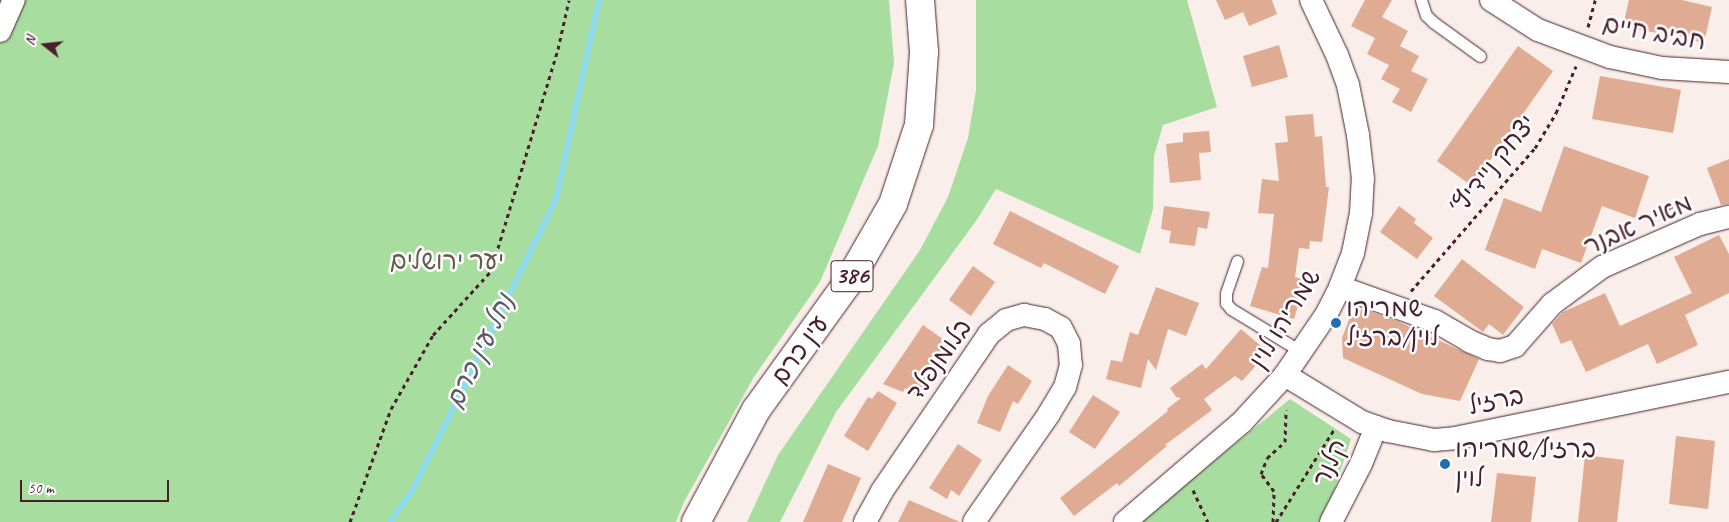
<!DOCTYPE html>
<html>
<head>
<meta charset="utf-8">
<style>
  body { margin:0 }
  #map { position:relative; width:1729px; height:522px; overflow:hidden; background:#f9eee9; font-family:Caveat,"Playpen Sans Hebrew",sans-serif }
  div>[style] { position:absolute }
  .green>* { inset:0; background:#a8dda0 }
  .stream>* { height:6px; margin:-3px; padding:0 3px; transform-origin:3px; border-radius:3px; background:#8ddbec }
  .building>* { inset:0; background:#dfab93 }
  .path>* { height:3px; margin-top:-1.5px; transform-origin:0; background:repeating-linear-gradient(90deg,#4a1f2b 0 4px,transparent 0 8px) }
  .roads { filter:drop-shadow(0 0 1px #4a1f2b) drop-shadow(0 0 1px #4a1f2b) }
  .service>* { height:11px; margin:-5.5px; padding:0 5.5px; transform-origin:5.5px; border-radius:5.5px; background:#fff }
  .minor>* { height:22px; margin:-11px; padding:0 11px; transform-origin:11px; border-radius:11px; background:#fff }
  .primary>* { height:28px; margin:-14px; padding:0 14px; transform-origin:14px; border-radius:14px; background:#fff }
  .dots>* { width:14px; height:14px; translate:-50% -50%; box-sizing:border-box; border:2px solid #fff; border-radius:50% }
  span { translate:-50% -50%; white-space:nowrap; text-align:center; line-height:1.15; -webkit-text-stroke:5px #fff; paint-order:stroke }
  .shield-label span { padding:1px 4px; background:#fff; border:1px solid; border-radius:4px; -webkit-text-stroke-width:0 }
  .shield-label { font-size:24px; color:#4a1f2b; font-weight:700 }
  .street-label { font-size:25px; color:#4a1f2b }
  .park-label { font-size:25px; color:#66584e }
  .poi-label { font-size:25px; color:#4a1f2b }
  .left { translate:0 -50%; text-align:left }
  .water-label { font-size:26px; color:#5e5765; font-style:italic }
  .north { position:absolute; left:20px; top:20px; width:50px; height:50px; -webkit-text-stroke:4px #fff; paint-order:stroke; rotate:286deg; font-size:14px; font-weight:700; line-height:20px; text-align:center; color:#4a1f2b }
  .north::after { content:''; display:block; margin:auto; width:18px; height:22px; background:#4a1f2b; clip-path:polygon(50% 0,100% 100%,50% 72%,0 100%) }
  .scale { position:absolute; left:20px; top:480px; width:149px; height:22px; box-sizing:border-box; border:2px solid #4a1f2b; border-top:0; padding-left:6px; font-size:15px; line-height:18px; white-space:nowrap; color:#4a1f2b; -webkit-text-stroke:4px #fff; paint-order:stroke }
</style>
</head>
<body>
<div id="map">
  <div class="green">
    <i style="clip-path:polygon(0 0,889px 0,894px 63px,878px 146px,820px 282px,754px 377px,684px 502px,676px 522px,0 522px)"></i>
    <i style="clip-path:polygon(976px 0,1187px 0,1217px 107px,1163px 125px,1154px 156px,1153px 209px,1140px 254px,996px 189px,976px 221px,836px 412px,780px 522px,747px 522px,778px 455px,920px 250px,948px 197px,968px 138px,976px 90px)"></i>
    <i style="clip-path:polygon(1290px 399px,1351px 439px,1329px 506px,1319px 522px,1139px 522px)"></i>
  </div>
  <div class="stream">
    <i style="left:390px;top:522px;width:38px;rotate:-55deg"></i>
    <i style="left:412px;top:491px;width:326px;rotate:-63.7deg"></i>
    <i style="left:556px;top:199px;width:204px;rotate:-77.8deg"></i>
  </div>
  <div class="building">
    <i style="clip-path:polygon(1216px 0,1272px 0,1277px 14px,1249px 26px,1243px 12px,1225px 20px)"></i>
    <i style="clip-path:polygon(1365px 0,1392px 0,1382px 17px,1408px 31px,1400px 46px,1419px 56px,1411px 71px,1428px 79px,1411px 112px,1392px 102px,1400px 89px,1381px 79px,1389px 65px,1367px 54px,1375px 38px,1351px 26px)"></i>
    <i style="clip-path:polygon(1629px 0,1682px 0,1712px 7px,1704px 43px,1623px 26px)"></i>
    <i style="clip-path:polygon(1279px 45px,1288px 77px,1252px 87px,1243px 56px)"></i>
    <i style="clip-path:polygon(1518px 46px,1553px 71px,1472px 186px,1437px 161px)"></i>
    <i style="clip-path:polygon(1600px 76px,1681px 90px,1673px 133px,1592px 119px)"></i>
    <i style="clip-path:polygon(1313px 114px,1315px 137px,1322px 136px,1326px 187px,1329px 187px,1322px 242px,1310px 241px,1309px 249px,1299px 248px,1295px 277px,1306px 280px,1294px 319px,1250px 306px,1262px 267px,1268px 268px,1274px 214px,1258px 213px,1262px 179px,1279px 181px,1275px 143px,1288px 142px,1285px 116px)"></i>
    <i style="clip-path:polygon(1209px 131px,1211px 152px,1199px 153px,1201px 180px,1170px 183px,1166px 144px,1183px 142px,1183px 133px)"></i>
    <i style="clip-path:polygon(1564px 146px,1649px 176px,1635px 218px,1602px 206px,1581px 263px,1542px 249px,1535px 269px,1485px 250px,1504px 198px,1541px 212px)"></i>
    <i style="clip-path:polygon(1729px 159px,1729px 204px,1721px 205px,1707px 168px)"></i>
    <i style="clip-path:polygon(1164px 206px,1210px 212px,1207px 229px,1198px 227px,1195px 246px,1169px 243px,1171px 231px,1161px 229px)"></i>
    <i style="clip-path:polygon(1399px 206px,1416px 219px,1414px 223px,1433px 238px,1417px 259px,1380px 232px)"></i>
    <i style="clip-path:polygon(1010px 211px,1119px 266px,1105px 294px,1044px 263px,1041px 268px,993px 244px)"></i>
    <i style="clip-path:polygon(1719px 235px,1729px 254px,1729px 293px,1685px 315px,1698px 345px,1657px 364px,1648px 344px,1586px 372px,1571px 340px,1561px 344px,1552px 324px,1563px 312px,1605px 293px,1620px 326px,1692px 293px,1674px 257px)"></i>
    <i style="clip-path:polygon(1462px 259px,1524px 307px,1503px 335px,1489px 324px,1483px 332px,1434px 296px)"></i>
    <i style="clip-path:polygon(973px 266px,995px 282px,971px 316px,949px 300px)"></i>
    <i style="clip-path:polygon(1156px 287px,1199px 303px,1186px 336px,1168px 329px,1156px 370px,1148px 359px,1141px 388px,1106px 379px,1111px 360px,1122px 362px,1130px 332px,1138px 335px)"></i>
    <i style="clip-path:polygon(1363px 309px,1399px 322px,1479px 359px,1460px 401px,1422px 394px,1343px 358px,1342px 338px,1350px 317px)"></i>
    <i style="clip-path:polygon(923px 325px,954px 347px,919px 397px,905px 388px,903px 392px,883px 384px)"></i>
    <i style="clip-path:polygon(1241px 329px,1268px 352px,1242px 381px,1235px 376px,1204px 399px,1212px 410px,1165px 445px,1167px 446px,1119px 486px,1117px 483px,1074px 516px,1060px 498px,1168px 411px,1167px 409px,1181px 398px,1176px 397px,1170px 388px,1202px 364px,1206px 369px)"></i>
    <i style="clip-path:polygon(1008px 365px,1032px 381px,1018px 404px,1013px 401px,1000px 432px,977px 423px,988px 396px)"></i>
    <i style="clip-path:polygon(878px 391px,897px 403px,868px 451px,844px 436px,868px 397px,872px 399px)"></i>
    <i style="clip-path:polygon(1093px 395px,1120px 412px,1095px 449px,1069px 432px)"></i>
    <i style="clip-path:polygon(1676px 436px,1715px 441px,1708px 509px,1669px 504px)"></i>
    <i style="clip-path:polygon(958px 444px,982px 460px,959px 496px,951px 490px,947px 499px,929px 488px)"></i>
    <i style="clip-path:polygon(1585px 455px,1624px 460px,1617px 522px,1578px 522px)"></i>
    <i style="clip-path:polygon(828px 464px,861px 478px,847px 510px,842px 522px,803px 522px)"></i>
    <i style="clip-path:polygon(1497px 473px,1536px 477px,1531px 522px,1491px 522px)"></i>
    <i style="clip-path:polygon(909px 500px,960px 522px,898px 522px)"></i>
  </div>
  <div class="path">
    <i style="left:1588px;top:27px;width:28px;rotate:-75deg"></i>
    <i style="left:1655px;top:216px;width:29px;rotate:-29deg"></i>
    <i style="left:1411px;top:291px;width:189px;rotate:-49.1deg"></i>
    <i style="left:1535px;top:148px;width:41px;rotate:-59deg"></i>
    <i style="left:1556px;top:113px;width:51px;rotate:-66.9deg"></i>
    <i style="left:1193px;top:490px;width:35px;rotate:65deg"></i>
    <i style="left:350px;top:522px;width:120px;rotate:-70.1deg"></i>
    <i style="left:391px;top:409px;width:85px;rotate:-60.4deg"></i>
    <i style="left:433px;top:335px;width:86px;rotate:-47.8deg"></i>
    <i style="left:491px;top:271px;width:232px;rotate:-73.2deg"></i>
    <i style="left:558px;top:49px;width:50px;rotate:-77.3deg"></i>
    <i style="left:1273px;top:522px;width:31px;rotate:-88deg"></i>
    <i style="left:1274px;top:491px;width:21px;rotate:-127deg"></i>
    <i style="left:1261px;top:474px;width:17px;rotate:-69deg"></i>
    <i style="left:1267px;top:458px;width:24px;rotate:-42deg"></i>
    <i style="left:1285px;top:442px;width:32px;rotate:-88deg"></i>
    <i style="left:1276px;top:522px;width:111px;rotate:-57.9deg"></i>
  </div>
  <div class="roads">
    <div class="service">
      <i style="left:1421px;top:0;width:16px;rotate:72deg"></i>
      <i style="left:1426px;top:15px;width:10px;rotate:45deg"></i>
      <i style="left:1433px;top:22px;width:58px;rotate:35.9deg"></i>
      <i style="left:1237px;top:261px;width:34px;rotate:109deg"></i>
      <i style="left:1226px;top:293px;width:10px;rotate:90deg"></i>
      <i style="left:1226px;top:303px;width:8px;rotate:50deg"></i>
      <i style="left:1231px;top:309px;width:83px;rotate:31.2deg"></i>
    </div>
    <div class="minor">
      <i style="left:1491px;top:0;width:56px;rotate:32.6deg"></i>
      <i style="left:1538px;top:30px;width:77px;rotate:20.6deg"></i>
      <i style="left:1610px;top:57px;width:53px;rotate:11.9deg"></i>
      <i style="left:1662px;top:68px;width:67px;rotate:3.4deg"></i>
      <i style="left:0;top:31px;width:34px;rotate:-66deg"></i>
      <i style="left:1340px;top:287px;width:101px;rotate:19.7deg"></i>
      <i style="left:1435px;top:321px;width:39px;rotate:30deg"></i>
      <i style="left:1469px;top:341px;width:21px;rotate:23deg"></i>
      <i style="left:1488px;top:349px;width:12px;rotate:9deg"></i>
      <i style="left:1500px;top:351px;width:16px;rotate:-18deg"></i>
      <i style="left:1515px;top:346px;width:56px;rotate:-48.6deg"></i>
      <i style="left:1552px;top:304px;width:62px;rotate:-36.5deg"></i>
      <i style="left:1602px;top:267px;width:107px;rotate:-23.7deg"></i>
      <i style="left:1700px;top:224px;width:30px;rotate:-14deg"></i>
      <i style="left:1285px;top:375px;width:90px;rotate:31.4deg"></i>
      <i style="left:1362px;top:422px;width:28px;rotate:19deg"></i>
      <i style="left:1388px;top:431px;width:47px;rotate:11.1deg"></i>
      <i style="left:1434px;top:440px;width:21px;rotate:-5deg"></i>
      <i style="left:1455px;top:438px;width:280px;rotate:-11.6deg"></i>
      <i style="left:865px;top:522px;width:35px;rotate:-61deg"></i>
      <i style="left:882px;top:491px;width:190px;rotate:-55.7deg"></i>
      <i style="left:989px;top:334px;width:22px;rotate:-39deg"></i>
      <i style="left:1006px;top:320px;width:19px;rotate:-16deg"></i>
      <i style="left:1024px;top:315px;width:21px;rotate:11deg"></i>
      <i style="left:1045px;top:319px;width:18px;rotate:29deg"></i>
      <i style="left:1061px;top:328px;width:18px;rotate:63deg"></i>
      <i style="left:1069px;top:344px;width:21px;rotate:85deg"></i>
      <i style="left:1071px;top:365px;width:23px;rotate:105deg"></i>
      <i style="left:1065px;top:387px;width:31px;rotate:121deg"></i>
      <i style="left:1049px;top:414px;width:131px;rotate:124.8deg"></i>
      <i style="left:1125px;top:522px;width:154px;rotate:-40.5deg"></i>
      <i style="left:1242px;top:422px;width:64px;rotate:-47.5deg"></i>
      <i style="left:1285px;top:375px;width:73px;rotate:-55.7deg"></i>
      <i style="left:1326px;top:315px;width:31px;rotate:-63deg"></i>
      <i style="left:1340px;top:287px;width:36px;rotate:-69deg"></i>
      <i style="left:1353px;top:253px;width:41px;rotate:-78.7deg"></i>
      <i style="left:1361px;top:213px;width:34px;rotate:-87deg"></i>
      <i style="left:1363px;top:179px;width:44px;rotate:-96.5deg"></i>
      <i style="left:1358px;top:135px;width:51px;rotate:-101.3deg"></i>
      <i style="left:1348px;top:85px;width:32px;rotate:-110deg"></i>
      <i style="left:1337px;top:55px;width:61px;rotate:-115.3deg"></i>
      <i style="left:1331px;top:522px;width:65px;rotate:-62.7deg"></i>
      <i style="left:1361px;top:464px;width:40px;rotate:-68deg"></i>
    </div>
    <div class="primary">
      <i style="left:696px;top:522px;width:127px;rotate:-61.8deg"></i>
      <i style="left:756px;top:410px;width:155px;rotate:-54.2deg"></i>
      <i style="left:847px;top:284px;width:92px;rotate:-60.1deg"></i>
      <i style="left:893px;top:204px;width:83px;rotate:-71.8deg"></i>
      <i style="left:919px;top:125px;width:73px;rotate:-86.1deg"></i>
      <i style="left:924px;top:52px;width:52px;rotate:-94.4deg"></i>
    </div>
  </div>
  <div class="dots">
    <i style="left:1336px;top:323px;background:#1f6fb2"></i>
    <i style="left:1445px;top:464px;background:#1f6fb2"></i>
  </div>
  <div class="shield-label">
    <span style="left:852px;top:276px">386</span>
  </div>
  <div class="street-label">
    <span style="left:1654px;top:33px;rotate:10deg">חביב חיים</span>
    <span style="left:1493px;top:165px;rotate:-51deg">יצחק ניידיץ׳</span>
    <span style="left:1638px;top:225px;rotate:-24deg">מאיר אבנר</span>
    <span style="left:1285px;top:319px;rotate:-58deg">שמריהו לוין</span>
    <span style="left:800px;top:350px;rotate:-54deg">עין כרם</span>
    <span style="left:939px;top:360px;rotate:-55deg">בלומנפלד</span>
    <span style="left:1496px;top:401px;rotate:-12deg">ברזיל</span>
    <span style="left:1330px;top:463px;rotate:-65deg">קלנר</span>
  </div>
  <div class="park-label">
    <span style="left:447px;top:261px">יער ירושלים</span>
  </div>
  <div class="poi-label">
    <span class="left" style="left:1346px;top:323px">שמריהו<br>לוין/ברזיל</span>
    <span class="left" style="left:1455px;top:464px">ברזיל/שמריהו<br>לוין</span>
  </div>
  <div class="water-label">
    <span style="left:480px;top:351px;rotate:-64deg">נחל עין כרם</span>
  </div>
  <div class="north">N</div>
  <div class="scale">50 m</div>
</div>
</body>
</html>
